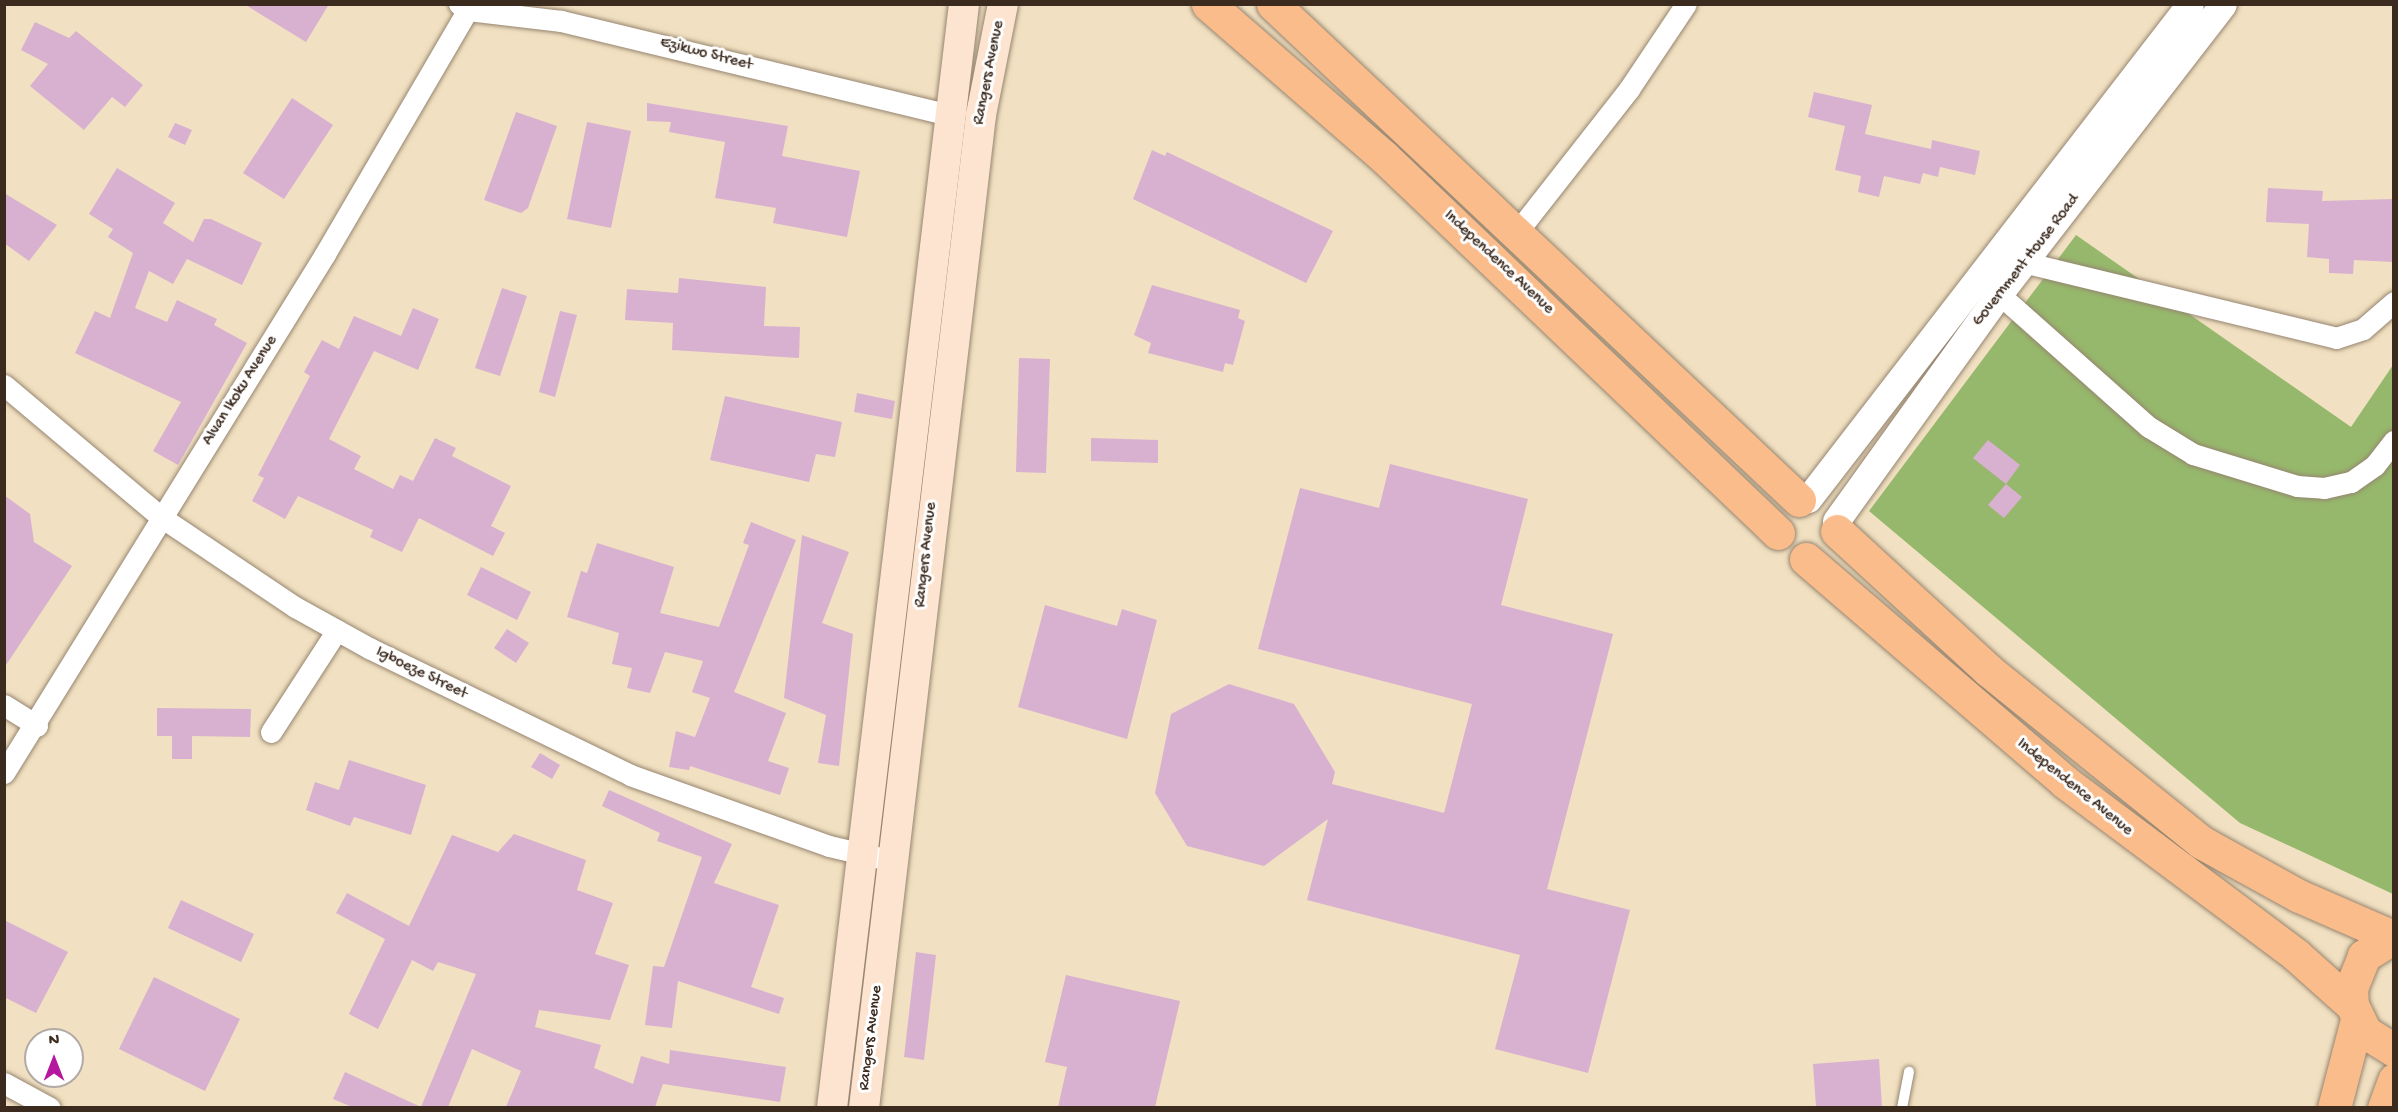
<!DOCTYPE html>
<html>
<head>
<meta charset="utf-8">
<style>
  body { margin:0 }
  #map { position:relative; width:2398px; height:1112px; overflow:hidden; background:#f1e0c1; font-family:"Gochi Hand",sans-serif }
  div>[style] { position:absolute }
  .forest>* { inset:0; background:#96b86c }
  .building>* { inset:0; background:#d8b1d1 }
  .roads { filter:drop-shadow(0 0 2px #968570) drop-shadow(0 0 2px #968570) }
  .service>* { height:10px; margin:-5px; padding:0 5px; transform-origin:5px; border-radius:5px; background:#fff }
  .minor>* { height:21px; margin:-10.5px; padding:0 10.5px; transform-origin:10.5px; border-radius:10.5px; background:#fff }
  .tertiary>* { height:27px; margin:-13.5px; padding:0 13.5px; transform-origin:13.5px; border-radius:13.5px; background:#fff }
  .secondary>* { height:30px; margin:-15px; padding:0 15px; transform-origin:15px; border-radius:15px; background:#fde4d1 }
  .primary>* { height:33px; margin:-16.5px; padding:0 16.5px; transform-origin:16.5px; border-radius:16.5px; background:#fabc8b }
  span { translate:-50% -50%; white-space:nowrap; text-align:center; line-height:1.15; -webkit-text-stroke:6px #fff; paint-order:stroke }
  .street-label { font-size:16px; color:#3b2a1e }
  .frame { position:absolute; inset:0; border:6px solid #3b2a1e; pointer-events:none }
  .north { position:absolute; left:24px; top:1028px; width:60px; height:60px; box-sizing:border-box; background:#fff; border:2px solid #b1aaa5; border-radius:50%; rotate:0deg; font-size:16px; font-weight:700; line-height:24px; text-align:center; color:#3b2a1e }
  .north::after { content:''; display:block; margin:auto; width:21px; height:27px; background:#b5179e; clip-path:polygon(50% 0,100% 100%,50% 72%,0 100%) }
</style>
</head>
<body>
<div id="map">
  <div class="forest">
    <i style="clip-path:polygon(2076px 235px,2351px 427px,2393px 365px,2393px 894px,2240px 823px,1869px 511px)"></i>
  </div>
  <div class="building">
    <i style="clip-path:polygon(244px 4px,329px 4px,306px 42px)"></i>
    <i style="clip-path:polygon(35px 22px,69px 38px,76px 31px,143px 85px,125px 107px,112px 97px,84px 130px,30px 86px,48px 64px,21px 50px)"></i>
    <i style="clip-path:polygon(1814px 92px,1872px 105px,1865px 134px,1931px 149px,1932px 140px,1980px 151px,1975px 175px,1940px 167px,1938px 177px,1923px 173px,1920px 184px,1884px 176px,1879px 197px,1858px 192px,1861px 176px,1835px 170px,1845px 126px,1808px 117px)"></i>
    <i style="clip-path:polygon(292px 98px,333px 125px,284px 199px,243px 173px)"></i>
    <i style="clip-path:polygon(647px 103px,788px 126px,782px 156px,860px 171px,847px 237px,773px 223px,776px 208px,715px 198px,725px 142px,669px 132px,671px 122px,647px 121px)"></i>
    <i style="clip-path:polygon(516px 112px,557px 126px,528px 208px,521px 213px,484px 200px)"></i>
    <i style="clip-path:polygon(587px 122px,631px 131px,611px 228px,567px 219px)"></i>
    <i style="clip-path:polygon(175px 123px,192px 130px,185px 145px,168px 137px)"></i>
    <i style="clip-path:polygon(1152px 150px,1165px 156px,1167px 152px,1333px 231px,1306px 283px,1133px 199px)"></i>
    <i style="clip-path:polygon(117px 168px,175px 203px,163px 223px,193px 242px,204px 219px,211px 219px,262px 243px,242px 285px,187px 259px,173px 284px,149px 271px,135px 308px,167px 322px,177px 300px,217px 319px,214px 325px,247px 343px,178px 465px,153px 451px,181px 402px,75px 353px,95px 311px,110px 318px,133px 253px,108px 237px,113px 229px,89px 214px)"></i>
    <i style="clip-path:polygon(2268px 188px,2323px 191px,2322px 201px,2394px 199px,2394px 262px,2354px 260px,2353px 274px,2329px 273px,2329px 259px,2307px 257px,2309px 224px,2266px 222px)"></i>
    <i style="clip-path:polygon(4px 193px,57px 225px,29px 261px,4px 243px)"></i>
    <i style="clip-path:polygon(679px 278px,766px 287px,764px 326px,800px 327px,799px 358px,672px 350px,673px 323px,625px 320px,627px 289px,678px 293px)"></i>
    <i style="clip-path:polygon(1152px 285px,1240px 310px,1238px 318px,1245px 321px,1233px 365px,1225px 363px,1223px 372px,1148px 353px,1151px 343px,1134px 335px)"></i>
    <i style="clip-path:polygon(502px 288px,527px 296px,500px 376px,475px 368px)"></i>
    <i style="clip-path:polygon(413px 308px,439px 319px,418px 370px,374px 351px,329px 439px,361px 456px,354px 469px,393px 489px,400px 475px,413px 481px,435px 438px,456px 448px,452px 456px,511px 486px,491px 526px,505px 533px,493px 556px,419px 518px,402px 552px,370px 537px,373px 530px,298px 496px,285px 519px,252px 501px,264px 478px,258px 475px,310px 376px,304px 372px,322px 340px,339px 349px,354px 316px,401px 336px)"></i>
    <i style="clip-path:polygon(560px 311px,577px 315px,555px 397px,539px 392px)"></i>
    <i style="clip-path:polygon(1019px 358px,1050px 359px,1046px 473px,1016px 472px)"></i>
    <i style="clip-path:polygon(857px 393px,895px 401px,892px 419px,854px 412px)"></i>
    <i style="clip-path:polygon(725px 396px,842px 422px,835px 457px,816px 454px,809px 482px,710px 460px)"></i>
    <i style="clip-path:polygon(1091px 438px,1158px 440px,1158px 463px,1091px 461px)"></i>
    <i style="clip-path:polygon(1988px 440px,2020px 465px,2006px 484px,1973px 458px)"></i>
    <i style="clip-path:polygon(1390px 464px,1528px 499px,1501px 605px,1613px 634px,1547px 889px,1630px 910px,1588px 1073px,1495px 1049px,1520px 955px,1307px 900px,1328px 819px,1264px 866px,1187px 846px,1155px 793px,1171px 714px,1229px 684px,1294px 704px,1335px 772px,1332px 784px,1444px 813px,1472px 704px,1258px 649px,1300px 488px,1379px 508px)"></i>
    <i style="clip-path:polygon(2006px 484px,2022px 497px,2004px 518px,1988px 505px)"></i>
    <i style="clip-path:polygon(4px 495px,30px 514px,34px 542px,72px 566px,4px 668px)"></i>
    <i style="clip-path:polygon(751px 522px,796px 540px,734px 692px,786px 713px,768px 761px,789px 768px,780px 795px,690px 766px,689px 770px,669px 767px,676px 731px,695px 737px,710px 698px,692px 692px,703px 661px,665px 652px,650px 693px,627px 688px,632px 668px,612px 664px,619px 633px,567px 617px,581px 571px,587px 573px,597px 543px,674px 567px,660px 613px,719px 627px,749px 545px,743px 543px)"></i>
    <i style="clip-path:polygon(802px 535px,849px 552px,822px 623px,853px 634px,839px 766px,818px 763px,826px 715px,784px 698px)"></i>
    <i style="clip-path:polygon(481px 567px,531px 592px,517px 620px,467px 595px)"></i>
    <i style="clip-path:polygon(1045px 605px,1117px 626px,1122px 609px,1157px 620px,1127px 739px,1018px 707px)"></i>
    <i style="clip-path:polygon(507px 629px,529px 643px,516px 663px,494px 648px)"></i>
    <i style="clip-path:polygon(157px 708px,251px 709px,250px 737px,192px 736px,192px 759px,172px 759px,172px 736px,157px 736px)"></i>
    <i style="clip-path:polygon(540px 753px,560px 765px,552px 779px,531px 767px)"></i>
    <i style="clip-path:polygon(349px 760px,426px 785px,411px 835px,354px 817px,350px 826px,306px 810px,315px 782px,339px 790px)"></i>
    <i style="clip-path:polygon(609px 790px,732px 844px,714px 883px,779px 905px,751px 987px,784px 998px,779px 1014px,678px 981px,672px 1028px,645px 1025px,653px 966px,664px 967px,702px 857px,657px 841px,660px 833px,602px 806px)"></i>
    <i style="clip-path:polygon(514px 834px,586px 860px,577px 890px,613px 903px,595px 954px,629px 965px,610px 1020px,539px 1010px,535px 1027px,601px 1045px,594px 1068px,633px 1084px,641px 1056px,669px 1064px,670px 1050px,786px 1067px,780px 1102px,663px 1084px,655px 1107px,506px 1107px,521px 1071px,472px 1049px,448px 1107px,352px 1107px,333px 1099px,345px 1072px,421px 1107px,476px 974px,438px 962px,433px 971px,412px 960px,378px 1029px,349px 1014px,385px 939px,336px 913px,347px 893px,409px 926px,452px 835px,498px 852px)"></i>
    <i style="clip-path:polygon(181px 900px,254px 934px,241px 962px,168px 928px)"></i>
    <i style="clip-path:polygon(4px 920px,68px 952px,36px 1013px,4px 997px)"></i>
    <i style="clip-path:polygon(916px 952px,936px 955px,924px 1060px,904px 1057px)"></i>
    <i style="clip-path:polygon(1066px 975px,1180px 1001px,1155px 1107px,1058px 1107px,1067px 1067px,1045px 1062px)"></i>
    <i style="clip-path:polygon(154px 977px,240px 1019px,205px 1091px,119px 1049px)"></i>
    <i style="clip-path:polygon(1879px 1059px,1882px 1107px,1816px 1107px,1813px 1064px)"></i>
  </div>
  <div class="roads">
    <div class="service">
      <i style="left:1902px;top:1108px;width:37px;rotate:-79deg"></i>
    </div>
    <div class="minor">
      <i style="left:459px;top:4px;width:11px;rotate:34deg"></i>
      <i style="left:468px;top:10px;width:94px;rotate:6.7deg"></i>
      <i style="left:561px;top:21px;width:401px;rotate:13.6deg"></i>
      <i style="left:1517px;top:232px;width:182px;rotate:-51.9deg"></i>
      <i style="left:1629px;top:89px;width:102px;rotate:-56.2deg"></i>
      <i style="left:2027px;top:263px;width:318px;rotate:13.6deg"></i>
      <i style="left:2336px;top:338px;width:28px;rotate:-18deg"></i>
      <i style="left:2363px;top:329px;width:41px;rotate:-41.1deg"></i>
      <i style="left:1999px;top:294px;width:200px;rotate:41.6deg"></i>
      <i style="left:2149px;top:427px;width:52px;rotate:31.5deg"></i>
      <i style="left:2193px;top:454px;width:109px;rotate:17.1deg"></i>
      <i style="left:2297px;top:486px;width:27px;rotate:4deg"></i>
      <i style="left:2324px;top:488px;width:28px;rotate:-13deg"></i>
      <i style="left:2351px;top:482px;width:29px;rotate:-35deg"></i>
      <i style="left:2375px;top:465px;width:31px;rotate:-52deg"></i>
      <i style="left:4px;top:385px;width:205px;rotate:40.1deg"></i>
      <i style="left:161px;top:517px;width:161px;rotate:33.9deg"></i>
      <i style="left:295px;top:607px;width:85px;rotate:29deg"></i>
      <i style="left:369px;top:648px;width:290px;rotate:25.9deg"></i>
      <i style="left:630px;top:775px;width:211px;rotate:19.6deg"></i>
      <i style="left:829px;top:846px;width:66px;rotate:13.2deg"></i>
      <i style="left:4px;top:705px;width:39px;rotate:32deg"></i>
      <i style="left:271px;top:732px;width:121px;rotate:-57.1deg"></i>
      <i style="left:4px;top:773px;width:610px;rotate:-58.26deg"></i>
      <i style="left:325px;top:254px;width:290px;rotate:-59.7deg"></i>
      <i style="left:4px;top:1083px;width:52px;rotate:28.5deg"></i>
    </div>
    <div class="tertiary">
      <i style="left:1808px;top:499px;width:625px;rotate:-52.34deg"></i>
      <i style="left:1836px;top:521px;width:279px;rotate:-54.3deg"></i>
      <i style="left:1999px;top:294px;width:366px;rotate:-52.3deg"></i>
    </div>
    <div class="secondary">
      <i style="left:832px;top:1108px;width:1112px;rotate:-83.18deg"></i>
      <i style="left:864px;top:1108px;width:1000px;rotate:-83.28deg"></i>
      <i style="left:981px;top:115px;width:113px;rotate:-78.8deg"></i>
    </div>
    <div class="primary">
      <i style="left:1208px;top:4px;width:232px;rotate:41deg"></i>
      <i style="left:1383px;top:156px;width:546px;rotate:43.66deg"></i>
      <i style="left:1273px;top:4px;width:723px;rotate:43.32deg"></i>
      <i style="left:1837px;top:531px;width:205px;rotate:42.6deg"></i>
      <i style="left:1988px;top:670px;width:274px;rotate:38.9deg"></i>
      <i style="left:2201px;top:842px;width:112px;rotate:28.9deg"></i>
      <i style="left:2299px;top:896px;width:103px;rotate:23.6deg"></i>
      <i style="left:1806px;top:559px;width:342px;rotate:40.7deg"></i>
      <i style="left:2065px;top:782px;width:289px;rotate:36.8deg"></i>
      <i style="left:2296px;top:955px;width:75px;rotate:41.8deg"></i>
      <i style="left:2394px;top:937px;width:36px;rotate:148deg"></i>
      <i style="left:2364px;top:956px;width:35px;rotate:112deg"></i>
      <i style="left:2351px;top:988px;width:17px;rotate:87deg"></i>
      <i style="left:2352px;top:1005px;width:30px;rotate:64deg"></i>
      <i style="left:2365px;top:1032px;width:34px;rotate:32deg"></i>
      <i style="left:2334px;top:1108px;width:91px;rotate:-75.4deg"></i>
      <i style="left:2384px;top:1108px;width:30px;rotate:-70deg"></i>
    </div>
  </div>
  <div class="street-label">
    <span style="left:706px;top:55px;rotate:14deg">Ezikwo Street</span>
    <span style="left:990px;top:73px;rotate:-79deg">Rangers Avenue</span>
    <span style="left:2027px;top:261px;rotate:-52deg">Government House Road</span>
    <span style="left:1498px;top:263px;rotate:43deg">Independence Avenue</span>
    <span style="left:241px;top:391px;rotate:-58deg">Alvan Ikoku Avenue</span>
    <span style="left:927px;top:555px;rotate:-84deg">Rangers Avenue</span>
    <span style="left:421px;top:674px;rotate:26deg">Igboeze Street</span>
    <span style="left:2074px;top:788px;rotate:39deg">Independence Avenue</span>
    <span style="left:872px;top:1038px;rotate:-83deg">Rangers Avenue</span>
  </div>
  <div class="frame"></div>
  <div class="north">N</div>
</div>
</body>
</html>
